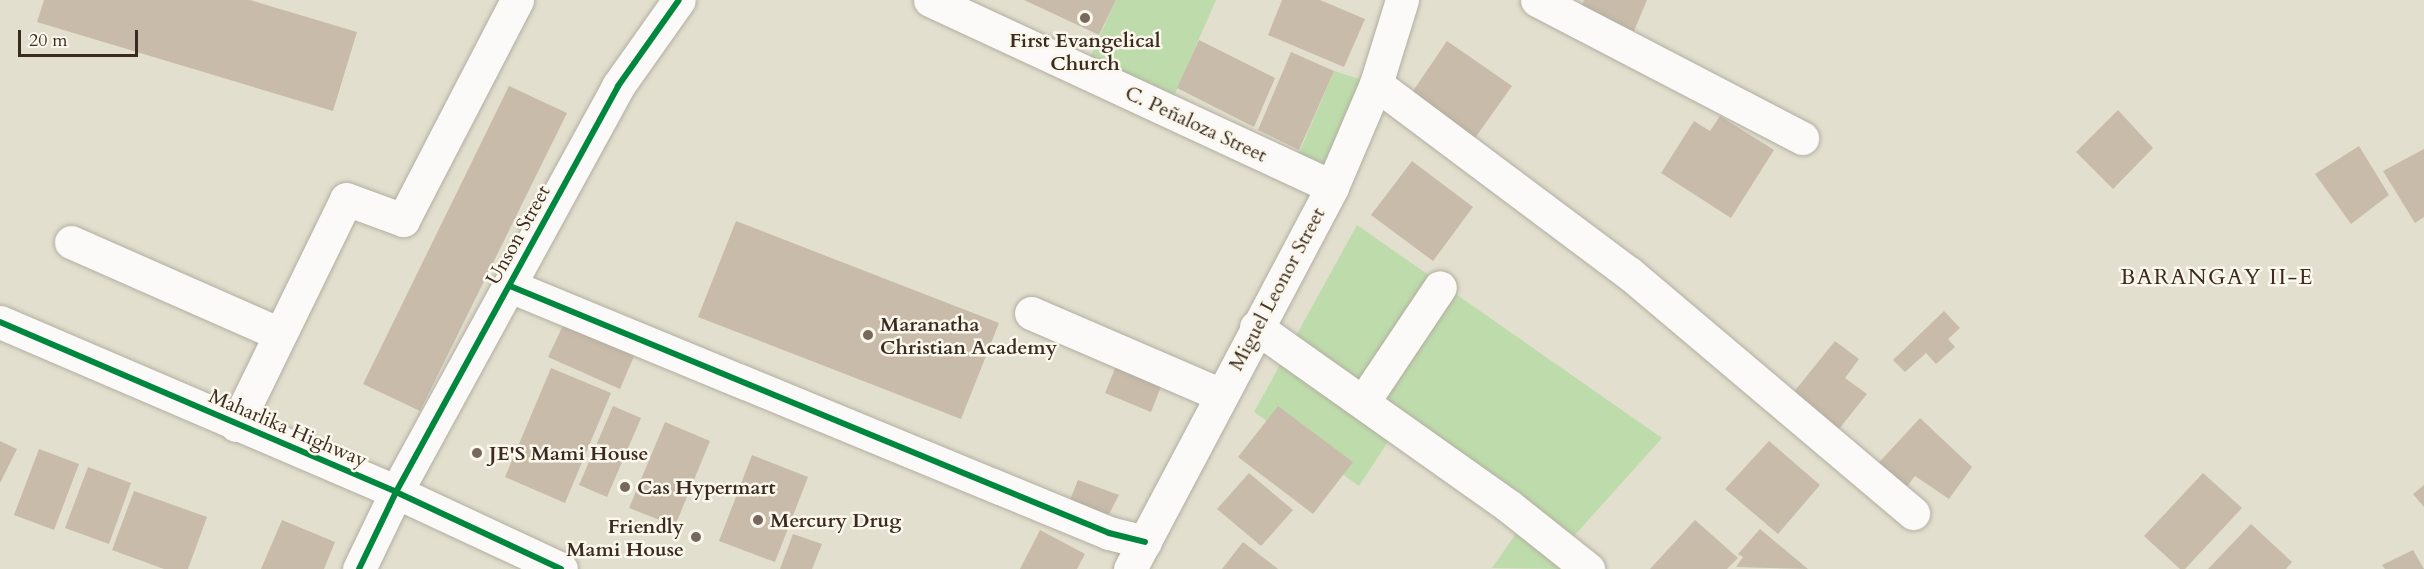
<!DOCTYPE html>
<html>
<head>
<meta charset="utf-8">
<style>
  body { margin:0 }
  #map { position:relative; width:2424px; height:569px; overflow:hidden; background:#e3dfce; font-family:Cardo,serif }
  div>[style] { position:absolute }
  .green>* { inset:0; background:#bedcab }
  .building>* { inset:0; background:#c8bba9 }
  .roads { filter:drop-shadow(0 0 2px #b2aea1) drop-shadow(0 0 2px #b2aea1) }
  .minor>* { height:33px; margin:-16.5px; padding:0 16.5px; transform-origin:16.5px; border-radius:16.5px; background:#fbfaf8 }
  .major>* { height:33px; margin:-16.5px; padding:0 16.5px; transform-origin:16.5px; border-radius:16.5px; background:#fbfaf8 }
  .cycleway>* { height:6px; margin:-3px; padding:0 3px; transform-origin:3px; border-radius:3px; background:#00873e }
  .dots>* { width:16px; height:16px; translate:-50% -50%; box-sizing:border-box; border:3px solid #fbf7ec; border-radius:50% }
  span { translate:-50% -50%; white-space:nowrap; text-align:center; line-height:1.15; -webkit-text-stroke:5px #fbf7ec; paint-order:stroke }
  .poi-label { font-size:20px; color:#3b2a1e; font-weight:700 }
  .left { translate:0 -50%; text-align:left }
  .right { translate:-100% -50%; text-align:right }
  .street-label { font-size:20px; color:#3b2a1e }
  .quarter-label { font-size:22px; color:#3b2a1e; letter-spacing:1.5px }
  .scale { position:absolute; left:18px; top:30px; width:120px; height:27px; box-sizing:border-box; border:3px solid #3b2a1e; border-top:0; padding-left:8px; font-size:18px; line-height:21px; white-space:nowrap; color:#3b2a1e; -webkit-text-stroke:4px #fbf7ec; paint-order:stroke }
</style>
</head>
<body>
<div id="map">
  <div class="green">
    <i style="clip-path:polygon(1116px 0,1216px 0,1168px 110px,1083px 73px)"></i>
    <i style="clip-path:polygon(1334px 71px,1376px 84px,1332px 187px,1292px 169px)"></i>
    <i style="clip-path:polygon(1357px 225px,1662px 438px,1574px 536px,1407px 413px,1359px 486px,1254px 412px)"></i>
    <i style="clip-path:polygon(1517px 532px,1569px 569px,1492px 568px)"></i>
  </div>
  <div class="building">
    <i style="clip-path:polygon(44px 0,250px 0,357px 32px,333px 111px,37px 22px)"></i>
    <i style="clip-path:polygon(1024px 0,1116px 0,1099px 35px)"></i>
    <i style="clip-path:polygon(1282px 0,1320px 0,1365px 19px,1344px 67px,1268px 35px)"></i>
    <i style="clip-path:polygon(1584px 0,1647px 0,1634px 31px,1581px 8px)"></i>
    <i style="clip-path:polygon(1199px 40px,1275px 78px,1254px 127px,1177px 88px)"></i>
    <i style="clip-path:polygon(1447px 41px,1512px 86px,1475px 138px,1411px 94px)"></i>
    <i style="clip-path:polygon(1291px 52px,1334px 71px,1299px 150px,1258px 130px)"></i>
    <i style="clip-path:polygon(509px 86px,567px 113px,420px 411px,363px 384px)"></i>
    <i style="clip-path:polygon(2118px 110px,2153px 148px,2113px 189px,2076px 152px)"></i>
    <i style="clip-path:polygon(1720px 116px,1774px 150px,1731px 218px,1661px 173px,1694px 121px,1710px 131px)"></i>
    <i style="clip-path:polygon(2359px 146px,2389px 195px,2351px 224px,2315px 174px)"></i>
    <i style="clip-path:polygon(2424px 149px,2424px 217px,2415px 223px,2383px 171px)"></i>
    <i style="clip-path:polygon(1412px 161px,1473px 207px,1433px 261px,1371px 215px)"></i>
    <i style="clip-path:polygon(736px 221px,999px 323px,961px 419px,698px 317px)"></i>
    <i style="clip-path:polygon(1944px 311px,1960px 328px,1948px 339px,1955px 347px,1936px 364px,1926px 353px,1905px 372px,1893px 360px)"></i>
    <i style="clip-path:polygon(568px 315px,638px 347px,620px 389px,548px 357px)"></i>
    <i style="clip-path:polygon(1835px 341px,1859px 359px,1845px 378px,1867px 394px,1835px 434px,1789px 398px)"></i>
    <i style="clip-path:polygon(1118px 361px,1164px 379px,1151px 412px,1105px 393px)"></i>
    <i style="clip-path:polygon(551px 368px,611px 393px,565px 503px,505px 477px)"></i>
    <i style="clip-path:polygon(613px 406px,641px 418px,607px 497px,579px 485px)"></i>
    <i style="clip-path:polygon(1278px 406px,1353px 462px,1313px 514px,1238px 457px)"></i>
    <i style="clip-path:polygon(1920px 418px,1972px 467px,1949px 499px,1915px 476px,1899px 497px,1873px 469px)"></i>
    <i style="clip-path:polygon(665px 422px,710px 441px,675px 526px,629px 508px)"></i>
    <i style="clip-path:polygon(0 441px,17px 449px,0 483px)"></i>
    <i style="clip-path:polygon(1769px 441px,1820px 485px,1778px 534px,1725px 489px)"></i>
    <i style="clip-path:polygon(39px 449px,79px 464px,54px 530px,14px 515px)"></i>
    <i style="clip-path:polygon(752px 455px,808px 477px,775px 562px,719px 541px)"></i>
    <i style="clip-path:polygon(88px 467px,131px 483px,109px 544px,65px 528px)"></i>
    <i style="clip-path:polygon(1249px 473px,1293px 510px,1261px 546px,1217px 509px)"></i>
    <i style="clip-path:polygon(2203px 473px,2242px 508px,2185px 569px,2180px 569px,2144px 536px)"></i>
    <i style="clip-path:polygon(1078px 480px,1119px 495px,1107px 518px,1067px 507px)"></i>
    <i style="clip-path:polygon(2424px 485px,2424px 507px,2413px 494px)"></i>
    <i style="clip-path:polygon(134px 491px,207px 517px,188px 569px,164px 569px,112px 550px)"></i>
    <i style="clip-path:polygon(282px 520px,335px 542px,324px 569px,261px 569px)"></i>
    <i style="clip-path:polygon(1695px 520px,1738px 558px,1727px 569px,1650px 569px)"></i>
    <i style="clip-path:polygon(2251px 524px,2292px 562px,2286px 569px,2208px 569px)"></i>
    <i style="clip-path:polygon(1760px 529px,1808px 569px,1736px 567px,1743px 557px,1738px 554px)"></i>
    <i style="clip-path:polygon(1040px 530px,1085px 554px,1077px 569px,1020px 569px)"></i>
    <i style="clip-path:polygon(793px 534px,822px 544px,812px 569px,780px 569px)"></i>
    <i style="clip-path:polygon(1243px 542px,1278px 569px,1222px 569px)"></i>
    <i style="clip-path:polygon(2413px 550px,2424px 569px,2385px 569px,2382px 565px)"></i>
  </div>
  <div class="roads">
    <div class="minor">
      <i style="left:930px;top:0;width:443px;rotate:24.9deg"></i>
      <i style="left:1537px;top:0;width:299px;rotate:27.5deg"></i>
      <i style="left:1376px;top:84px;width:316px;rotate:36.8deg"></i>
      <i style="left:1629px;top:273px;width:372px;rotate:40.2deg"></i>
      <i style="left:71px;top:242px;width:228px;rotate:23.8deg"></i>
      <i style="left:510px;top:286px;width:648px;rotate:22.41deg"></i>
      <i style="left:1109px;top:533px;width:37px;rotate:14deg"></i>
      <i style="left:1031px;top:313px;width:207px;rotate:23.3deg"></i>
      <i style="left:1256px;top:327px;width:311px;rotate:35.3deg"></i>
      <i style="left:1510px;top:507px;width:100px;rotate:38.5deg"></i>
      <i style="left:1363px;top:402px;width:138px;rotate:-56.2deg"></i>
      <i style="left:236px;top:425px;width:251px;rotate:-64deg"></i>
      <i style="left:346px;top:199px;width:61px;rotate:20.2deg"></i>
      <i style="left:403px;top:220px;width:248px;rotate:-62.6deg"></i>
      <i style="left:359px;top:569px;width:85px;rotate:-64.3deg"></i>
      <i style="left:396px;top:492px;width:463px;rotate:-61.3deg"></i>
      <i style="left:618px;top:86px;width:105px;rotate:-54.7deg"></i>
      <i style="left:1130px;top:569px;width:432px;rotate:-62.1deg"></i>
      <i style="left:1332px;top:187px;width:112px;rotate:-66.9deg"></i>
      <i style="left:1376px;top:84px;width:88px;rotate:-72.8deg"></i>
    </div>
    <div class="major">
      <i style="left:0;top:322px;width:431px;rotate:23.2deg"></i>
      <i style="left:396px;top:492px;width:182px;rotate:25deg"></i>
    </div>
  </div>
  <div class="cycleway">
    <i style="left:510px;top:286px;width:648px;rotate:22.41deg"></i>
    <i style="left:1109px;top:533px;width:37px;rotate:14deg"></i>
    <i style="left:0;top:322px;width:431px;rotate:23.2deg"></i>
    <i style="left:396px;top:492px;width:182px;rotate:25deg"></i>
    <i style="left:359px;top:569px;width:85px;rotate:-64.3deg"></i>
    <i style="left:396px;top:492px;width:463px;rotate:-61.3deg"></i>
    <i style="left:618px;top:86px;width:105px;rotate:-54.7deg"></i>
  </div>
  <div class="dots">
    <i style="left:1085px;top:18px;background:#76695c"></i>
    <i style="left:868px;top:335px;background:#76695c"></i>
    <i style="left:477px;top:453px;background:#76695c"></i>
    <i style="left:625px;top:487px;background:#76695c"></i>
    <i style="left:758px;top:520px;background:#76695c"></i>
    <i style="left:696px;top:537px;background:#76695c"></i>
  </div>
  <div class="poi-label">
    <span style="left:1085px;top:52px">First Evangelical<br>Church</span>
    <span class="left" style="left:880px;top:336px">Maranatha<br>Christian Academy</span>
    <span class="left" style="left:489px;top:453px">JE'S Mami House</span>
    <span class="left" style="left:637px;top:487px">Cas Hypermart</span>
    <span class="left" style="left:770px;top:520px">Mercury Drug</span>
    <span class="right" style="left:684px;top:538px">Friendly<br>Mami House</span>
  </div>
  <div class="street-label">
    <span style="left:1196px;top:124px;rotate:25deg">C. Peñaloza Street</span>
    <span style="left:518px;top:235px;rotate:-61deg">Unson Street</span>
    <span style="left:1277px;top:289px;rotate:-62deg">Miguel Leonor Street</span>
    <span style="left:288px;top:428px;rotate:23deg">Maharlika Highway</span>
  </div>
  <div class="quarter-label">
    <span style="left:2217px;top:278px">BARANGAY II-E</span>
  </div>
  <div class="scale">20 m</div>
</div>
</body>
</html>
